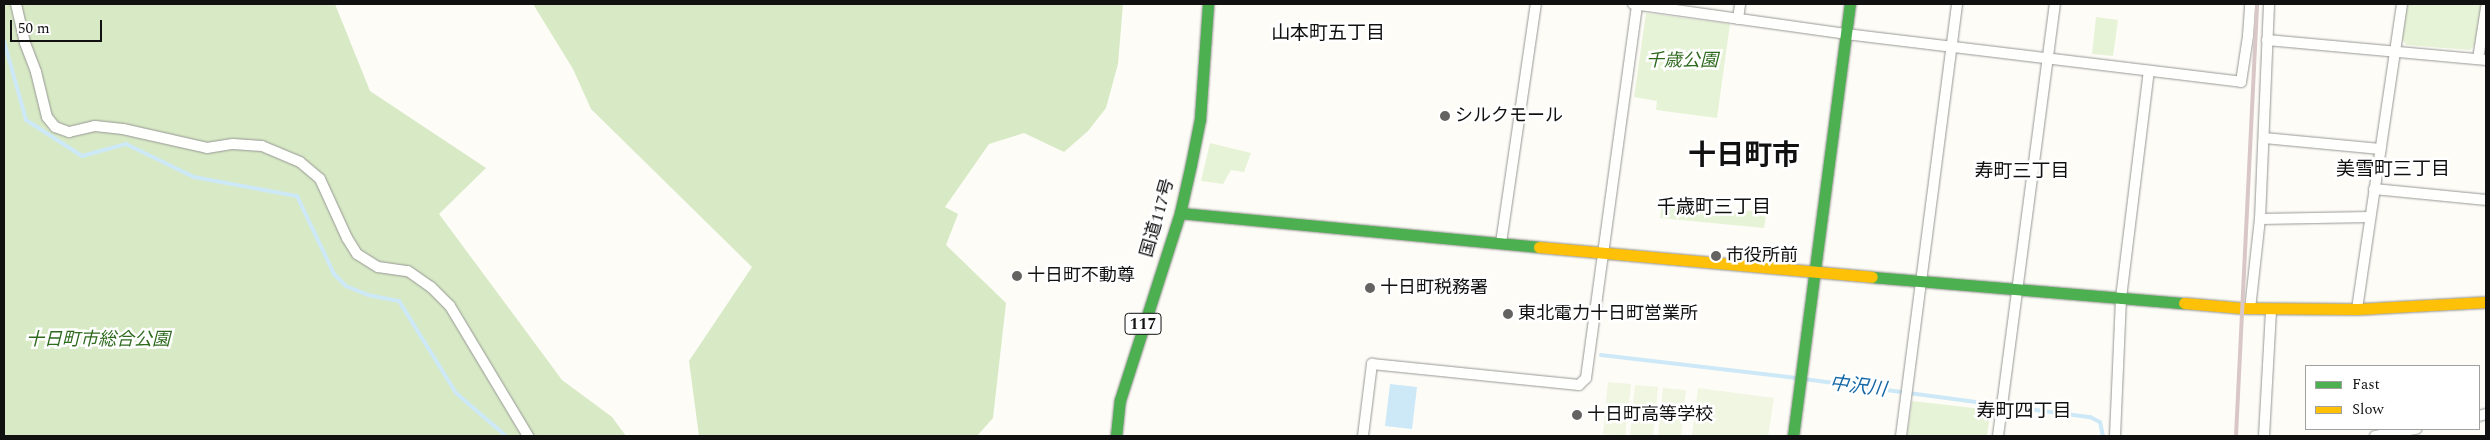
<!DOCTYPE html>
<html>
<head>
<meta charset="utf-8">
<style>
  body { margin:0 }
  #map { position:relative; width:2490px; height:440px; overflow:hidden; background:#fdfcf7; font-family:Spectral,"Noto Sans JP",serif }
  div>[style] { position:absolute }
  .green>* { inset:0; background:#e7f3d7 }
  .forest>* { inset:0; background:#d8eac5 }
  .pitch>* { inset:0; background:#f0f6e1 }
  .water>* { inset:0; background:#cde8f7 }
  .stream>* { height:4px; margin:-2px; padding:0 2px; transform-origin:2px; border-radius:2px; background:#cde8f7 }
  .roads { filter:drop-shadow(0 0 1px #979795) drop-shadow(0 0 1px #979795) }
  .street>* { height:10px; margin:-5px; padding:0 5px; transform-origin:5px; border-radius:5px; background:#fffffe }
  .fast>* { height:11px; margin:-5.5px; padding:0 5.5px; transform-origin:5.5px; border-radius:5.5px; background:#4caf50 }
  .slow>* { height:11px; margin:-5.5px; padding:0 5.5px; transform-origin:5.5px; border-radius:5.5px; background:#ffc107 }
  .rail>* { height:4px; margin:-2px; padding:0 2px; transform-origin:2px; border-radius:2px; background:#d9c6c7 }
  .dots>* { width:14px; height:14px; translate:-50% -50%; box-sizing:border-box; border:2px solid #fff; border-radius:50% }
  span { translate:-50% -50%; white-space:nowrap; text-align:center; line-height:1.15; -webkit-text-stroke:5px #fff; paint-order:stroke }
  .shield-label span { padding:1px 4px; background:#fff; border:1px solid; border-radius:4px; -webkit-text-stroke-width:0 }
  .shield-label { font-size:16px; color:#111; font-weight:700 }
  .park-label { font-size:18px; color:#2f6b1f; font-style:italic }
  .poi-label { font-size:18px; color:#111 }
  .left { translate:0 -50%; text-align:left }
  .street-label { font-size:18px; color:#111 }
  .neighbourhood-label { font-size:19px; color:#111 }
  .water-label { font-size:19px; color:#1768a6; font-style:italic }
  .town-label { font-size:28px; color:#111; font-weight:700 }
  .frame { position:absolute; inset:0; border:5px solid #111; pointer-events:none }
  .legend { position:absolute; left:2305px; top:365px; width:175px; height:65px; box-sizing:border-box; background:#fff; border:1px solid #a0a0a0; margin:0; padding:6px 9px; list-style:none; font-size:15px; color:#111 }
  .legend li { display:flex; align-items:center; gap:10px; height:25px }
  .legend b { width:25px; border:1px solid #a0a0a0 }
  .scale { position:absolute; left:10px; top:20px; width:92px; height:22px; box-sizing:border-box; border:2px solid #111; border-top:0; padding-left:6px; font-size:15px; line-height:18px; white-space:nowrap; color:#111; -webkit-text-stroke:4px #fff; paint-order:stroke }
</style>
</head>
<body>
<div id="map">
  <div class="green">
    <i style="clip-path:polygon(2407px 4px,2482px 4px,2476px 44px,2470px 50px,2406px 45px,2402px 38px)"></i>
    <i style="clip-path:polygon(1646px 13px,1730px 24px,1717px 118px,1656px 110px,1657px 101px,1634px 97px)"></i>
    <i style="clip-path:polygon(2096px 17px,2118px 20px,2113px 56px,2092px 54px)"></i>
    <i style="clip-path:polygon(1210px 143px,1251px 153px,1244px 172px,1231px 170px,1223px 184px,1201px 181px)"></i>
    <i style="clip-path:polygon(1662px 203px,1760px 212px,1766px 216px,1764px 228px,1660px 218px)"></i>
    <i style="clip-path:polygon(1912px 401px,1991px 410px,1987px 436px,1907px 436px)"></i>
  </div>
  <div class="forest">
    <i style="clip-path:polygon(4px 4px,335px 4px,370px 91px,486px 168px,439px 214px,562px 380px,612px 417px,626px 436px,4px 436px)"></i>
    <i style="clip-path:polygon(533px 4px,1123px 4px,1118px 64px,1106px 108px,1088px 131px,1064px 152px,1024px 133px,989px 144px,945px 207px,958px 214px,946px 245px,1006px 303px,993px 418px,977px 436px,699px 436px,689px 361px,752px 267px,591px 109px,573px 69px)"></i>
  </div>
  <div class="pitch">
    <i style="clip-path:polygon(1608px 382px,1631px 384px,1625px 436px,1603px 434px)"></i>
    <i style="clip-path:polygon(1635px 385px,1658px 387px,1653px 436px,1630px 436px)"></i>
    <i style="clip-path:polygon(1663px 388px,1686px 390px,1681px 436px,1658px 436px)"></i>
    <i style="clip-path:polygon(1698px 388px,1774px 398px,1768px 436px,1692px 436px)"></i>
  </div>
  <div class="water">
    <i style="clip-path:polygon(1390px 384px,1417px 387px,1412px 429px,1385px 426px)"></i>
  </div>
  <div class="stream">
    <i style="left:4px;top:41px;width:82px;rotate:74.4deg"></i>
    <i style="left:26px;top:120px;width:67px;rotate:32.7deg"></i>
    <i style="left:82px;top:156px;width:46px;rotate:-15.3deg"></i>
    <i style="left:126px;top:144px;width:76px;rotate:25.9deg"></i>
    <i style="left:194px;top:177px;width:105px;rotate:10.5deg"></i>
    <i style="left:297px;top:196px;width:86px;rotate:64.6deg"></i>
    <i style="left:334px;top:274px;width:17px;rotate:45deg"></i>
    <i style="left:346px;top:286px;width:24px;rotate:22deg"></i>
    <i style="left:368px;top:295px;width:32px;rotate:11deg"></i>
    <i style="left:399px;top:301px;width:108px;rotate:58.2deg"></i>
    <i style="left:456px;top:393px;width:66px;rotate:40.7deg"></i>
    <i style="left:1601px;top:355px;width:197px;rotate:6.7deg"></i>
    <i style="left:1804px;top:379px;width:289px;rotate:7.6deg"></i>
    <i style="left:2090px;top:417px;width:11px;rotate:27deg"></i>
    <i style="left:2100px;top:422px;width:14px;rotate:78deg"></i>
  </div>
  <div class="roads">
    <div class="street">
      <i style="left:16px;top:4px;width:40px;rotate:77deg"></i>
      <i style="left:25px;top:43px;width:31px;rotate:69deg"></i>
      <i style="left:36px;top:72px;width:46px;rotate:76.3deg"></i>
      <i style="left:47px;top:117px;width:13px;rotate:51deg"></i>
      <i style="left:55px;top:127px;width:15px;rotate:20deg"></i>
      <i style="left:69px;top:132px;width:27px;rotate:-13deg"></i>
      <i style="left:95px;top:126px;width:28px;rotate:6deg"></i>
      <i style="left:123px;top:129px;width:86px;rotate:12.7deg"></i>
      <i style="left:207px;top:148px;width:26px;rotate:-9deg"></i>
      <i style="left:233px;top:144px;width:29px;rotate:4deg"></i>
      <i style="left:262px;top:146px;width:41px;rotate:22.8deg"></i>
      <i style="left:300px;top:162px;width:26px;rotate:40deg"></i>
      <i style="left:320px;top:179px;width:65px;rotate:65.4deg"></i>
      <i style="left:347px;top:238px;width:19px;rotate:58deg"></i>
      <i style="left:357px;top:254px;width:25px;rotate:32deg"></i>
      <i style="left:378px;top:267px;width:30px;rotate:8deg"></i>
      <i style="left:408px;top:271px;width:28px;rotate:35deg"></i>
      <i style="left:431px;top:287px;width:27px;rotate:45deg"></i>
      <i style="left:450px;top:306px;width:152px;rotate:59deg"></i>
      <i style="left:1633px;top:4px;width:215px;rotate:8deg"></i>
      <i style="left:1846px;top:34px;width:398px;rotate:6.9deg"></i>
      <i style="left:2241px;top:82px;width:47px;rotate:-81.3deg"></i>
      <i style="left:2248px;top:36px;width:32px;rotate:-86deg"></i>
      <i style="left:1738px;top:19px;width:15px;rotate:-82deg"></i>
      <i style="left:2267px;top:40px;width:220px;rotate:5.2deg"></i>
      <i style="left:2478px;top:59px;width:52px;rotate:-81.1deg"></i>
      <i style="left:2264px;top:138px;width:117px;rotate:5.4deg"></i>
      <i style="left:2374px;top:189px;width:113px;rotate:5.6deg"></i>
      <i style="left:2260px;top:219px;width:110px;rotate:-1deg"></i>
      <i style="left:1501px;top:243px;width:242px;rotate:-81.7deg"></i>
      <i style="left:2250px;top:309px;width:91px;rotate:-83.7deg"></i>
      <i style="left:2260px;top:219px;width:215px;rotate:-87.6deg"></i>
      <i style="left:2357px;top:309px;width:308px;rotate:-81.6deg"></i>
      <i style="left:2479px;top:416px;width:7px;rotate:-16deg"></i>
      <i style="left:1363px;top:436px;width:73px;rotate:-82.9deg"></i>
      <i style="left:1372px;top:364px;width:208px;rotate:5.8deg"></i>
      <i style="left:1579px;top:385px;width:10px;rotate:-45deg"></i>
      <i style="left:1586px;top:378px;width:377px;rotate:-82.2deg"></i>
      <i style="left:1901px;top:436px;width:436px;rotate:-82.6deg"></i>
      <i style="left:1998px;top:436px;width:436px;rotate:-82.5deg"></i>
      <i style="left:2115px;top:436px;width:138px;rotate:-87.5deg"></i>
      <i style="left:2121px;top:298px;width:229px;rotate:-83deg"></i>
      <i style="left:2264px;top:436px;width:126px;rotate:-86.8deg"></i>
      <i style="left:2375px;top:436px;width:42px;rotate:-9.7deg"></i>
    </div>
    <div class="fast">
      <i style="left:1180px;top:213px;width:361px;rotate:5.4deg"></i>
      <i style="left:1872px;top:277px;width:313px;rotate:4.8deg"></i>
      <i style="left:1116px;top:436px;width:36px;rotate:-84deg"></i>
      <i style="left:1120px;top:400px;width:196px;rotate:-72.2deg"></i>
      <i style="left:1180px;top:213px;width:50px;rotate:-77.3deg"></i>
      <i style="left:1191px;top:164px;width:46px;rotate:-78.7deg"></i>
      <i style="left:1200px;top:119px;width:115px;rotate:-86deg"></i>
      <i style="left:1793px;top:436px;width:436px;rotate:-82.5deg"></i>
    </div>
    <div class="slow">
      <i style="left:1539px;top:247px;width:334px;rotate:5.1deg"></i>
      <i style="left:2184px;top:303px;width:58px;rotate:4.9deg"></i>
      <i style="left:2242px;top:308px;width:115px;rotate:0.5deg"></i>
      <i style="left:2357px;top:309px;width:129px;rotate:-3.1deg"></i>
    </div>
  </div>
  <div class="rail">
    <i style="left:2236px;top:436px;width:433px;rotate:-87.2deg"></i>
  </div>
  <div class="dots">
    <i style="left:1445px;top:116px;background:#646362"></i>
    <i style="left:1716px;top:256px;background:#646362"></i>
    <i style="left:1017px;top:276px;background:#646362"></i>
    <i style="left:1370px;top:288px;background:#646362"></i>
    <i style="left:1508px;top:314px;background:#646362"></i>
    <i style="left:1577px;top:415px;background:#646362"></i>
  </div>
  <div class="shield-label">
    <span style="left:1143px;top:324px">117</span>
  </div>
  <div class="park-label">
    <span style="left:1682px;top:61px">千歳公園</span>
    <span style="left:98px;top:340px">十日町市総合公園</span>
  </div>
  <div class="poi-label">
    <span class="left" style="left:1455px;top:116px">シルクモール</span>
    <span class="left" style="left:1726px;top:256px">市役所前</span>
    <span class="left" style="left:1027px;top:276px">十日町不動尊</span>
    <span class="left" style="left:1380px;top:288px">十日町税務署</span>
    <span class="left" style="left:1518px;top:314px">東北電力十日町営業所</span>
    <span class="left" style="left:1587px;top:415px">十日町高等学校</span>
  </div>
  <div class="street-label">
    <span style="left:1158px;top:218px;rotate:-74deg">国道117号</span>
  </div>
  <div class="neighbourhood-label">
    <span style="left:1328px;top:34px">山本町五丁目</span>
    <span style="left:2393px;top:170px">美雪町三丁目</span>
    <span style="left:2022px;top:172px">寿町三丁目</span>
    <span style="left:1714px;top:208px">千歳町三丁目</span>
    <span style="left:2024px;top:412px">寿町四丁目</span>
  </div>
  <div class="water-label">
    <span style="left:1858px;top:387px;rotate:7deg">中沢川</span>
  </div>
  <div class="town-label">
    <span style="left:1744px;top:156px">十日町市</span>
  </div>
  <div class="frame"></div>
  <ul class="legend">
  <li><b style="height:6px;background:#4caf50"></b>Fast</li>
  <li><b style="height:6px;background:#ffc107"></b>Slow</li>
  </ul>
  <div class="scale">50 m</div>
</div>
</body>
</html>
